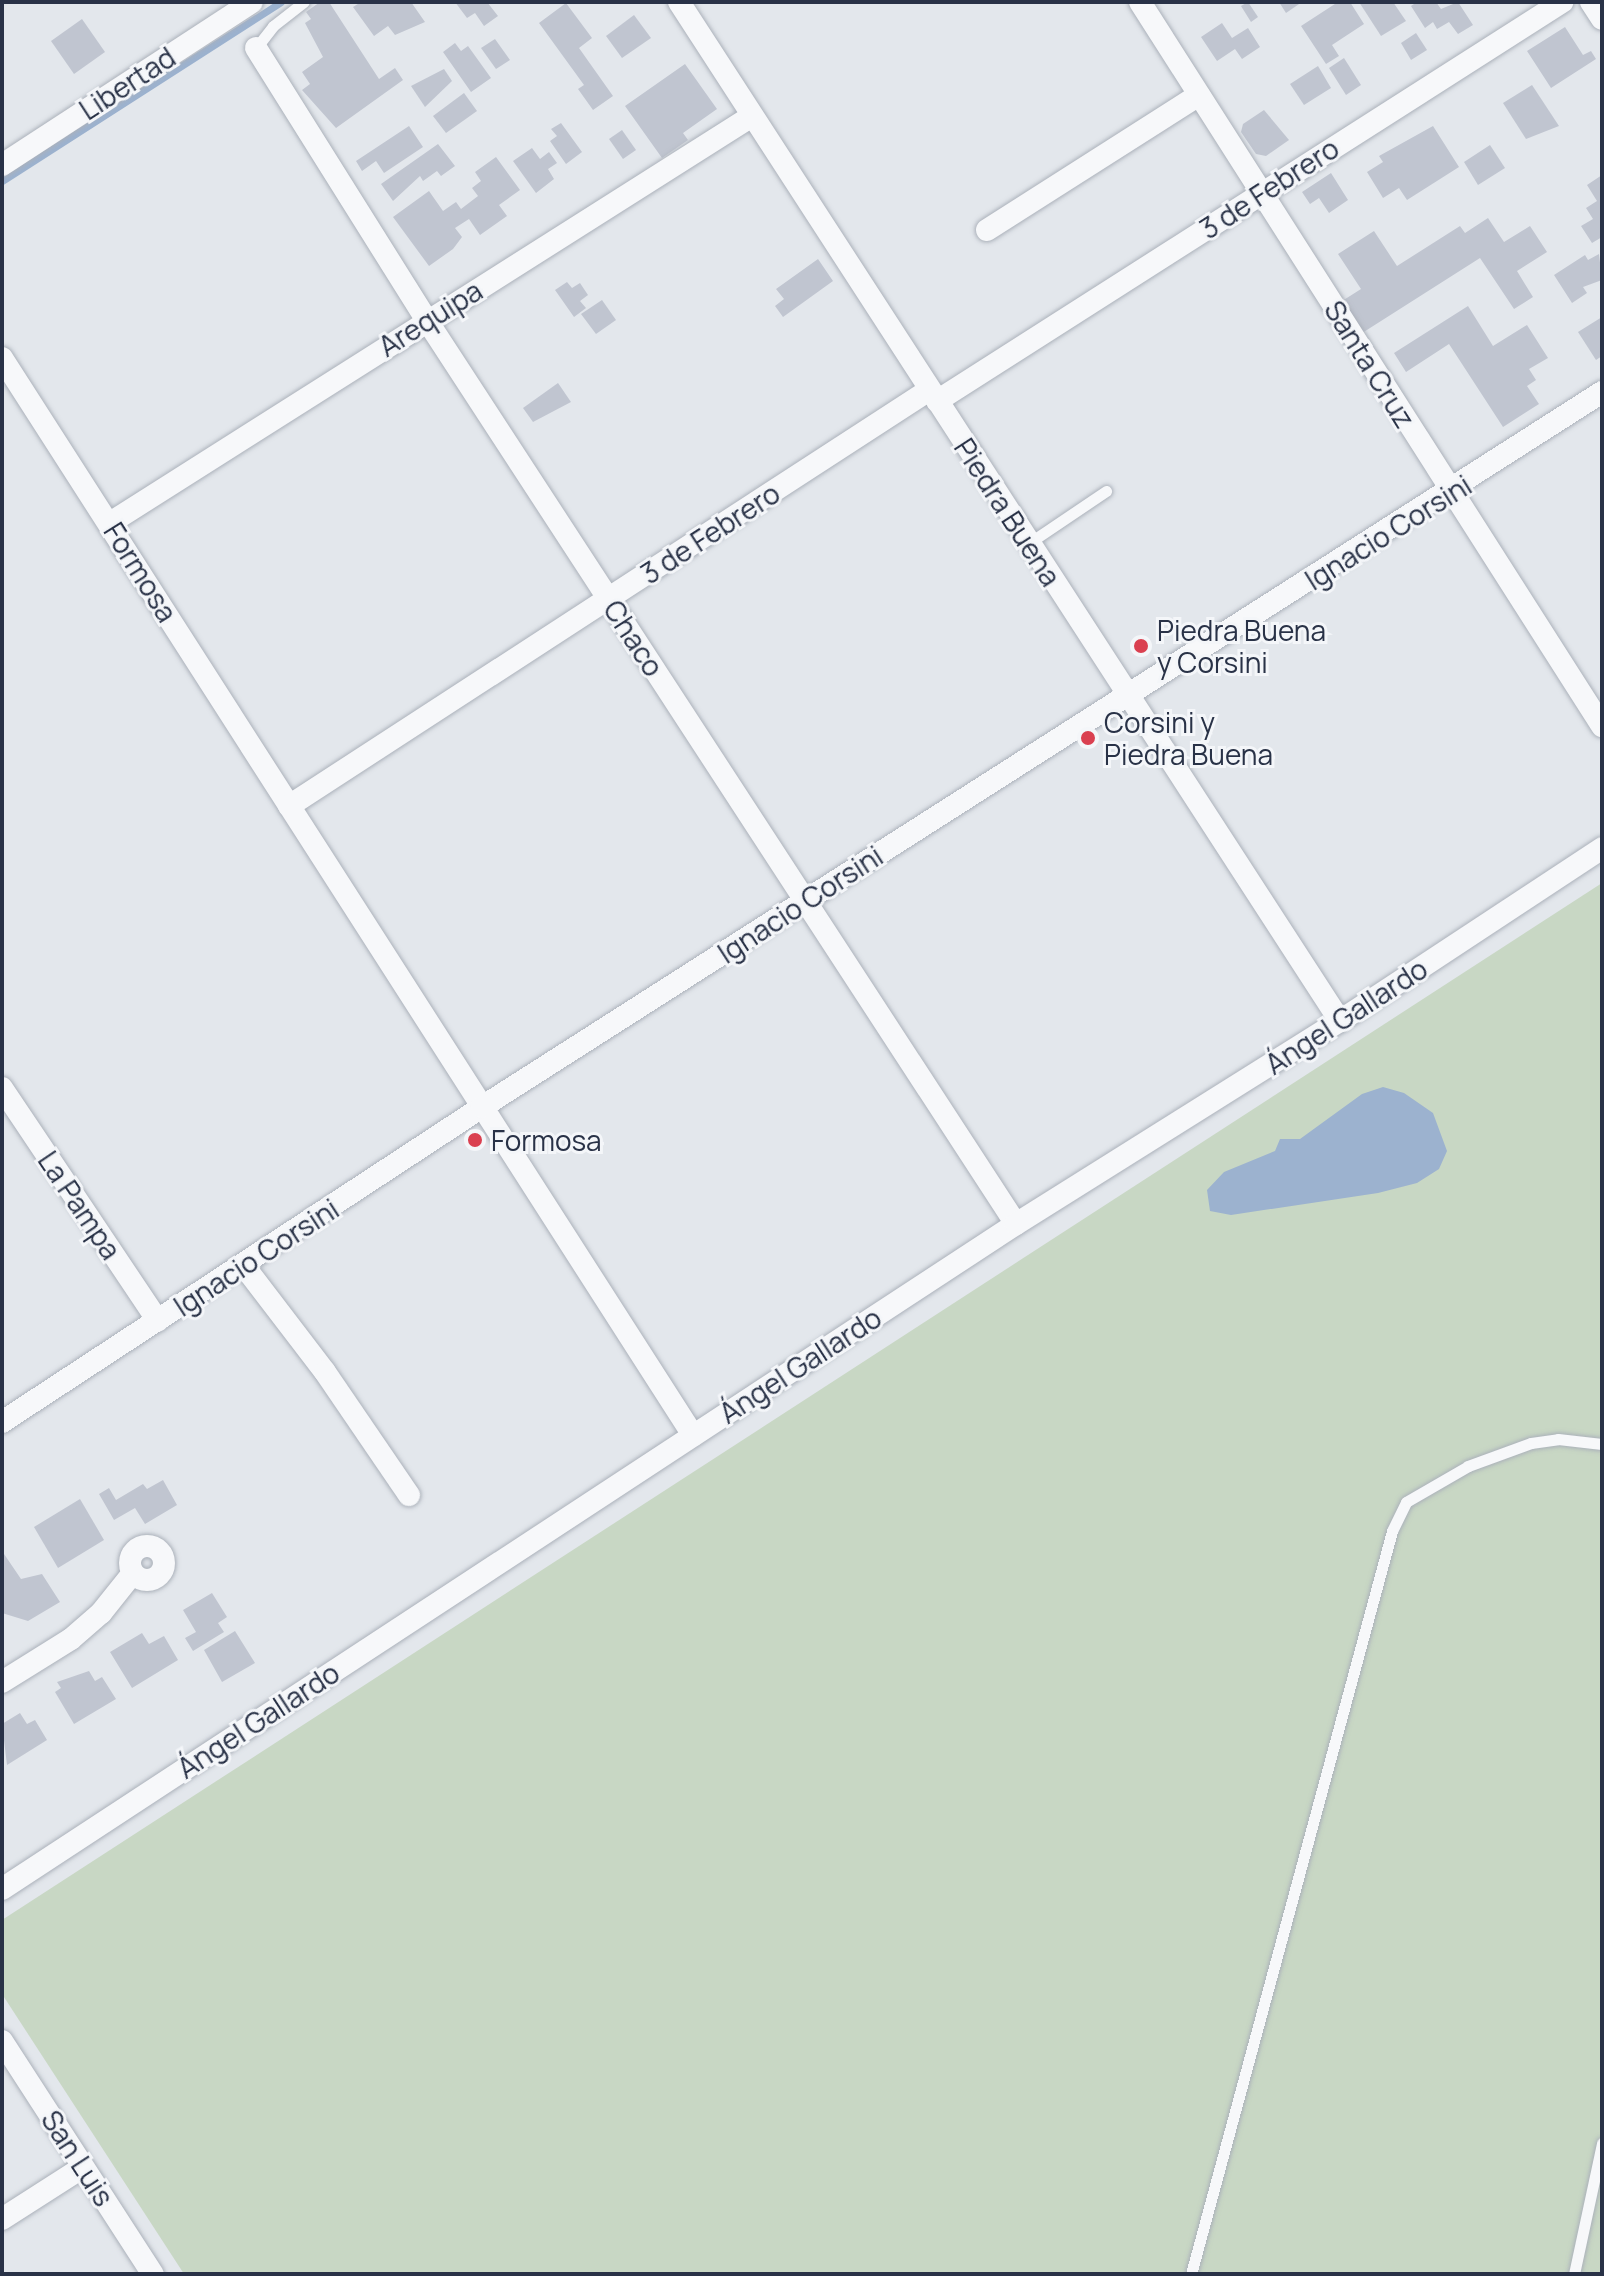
<!DOCTYPE html>
<html>
<head>
<meta charset="utf-8">
<style>
  body { margin:0 }
  #map { position:relative; width:1604px; height:2276px; overflow:hidden; background:#e3e7ec; font-family:Manrope,sans-serif }
  div>[style] { position:absolute }
  .green>* { inset:0; background:#c8d7c4 }
  .water>* { inset:0; background:#9cb2cf }
  .stream>* { height:7px; margin:-3.5px; padding:0 3.5px; transform-origin:3.5px; border-radius:3.5px; background:#9cb2cf }
  .building>* { inset:0; background:#c0c5d0 }
  .roads { filter:drop-shadow(0 0 2px #abb1ba) drop-shadow(0 0 2px #abb1ba) }
  .service>* { height:11px; margin:-5.5px; padding:0 5.5px; transform-origin:5.5px; border-radius:5.5px; background:#f7f8fa }
  .minor>* { height:22px; margin:-11px; padding:0 11px; transform-origin:11px; border-radius:11px; background:#f7f8fa }
  .minor>.ring { margin:-11px; padding:0; box-sizing:content-box; background:none; border:22px solid #f7f8fa; border-radius:50% }
  .dots>* { width:22px; height:22px; translate:-50% -50%; box-sizing:border-box; border:4px solid #f4f6f9; border-radius:50% }
  span { translate:-50% -50%; white-space:nowrap; text-align:center; line-height:1.15; -webkit-text-stroke:6px #f4f6f9; paint-order:stroke }
  .street-label { font-size:28px; color:#293247 }
  .poi-label { font-size:28px; color:#293247 }
  .left { translate:0 -50%; text-align:left }
  .frame { position:absolute; inset:0; border:4px solid #293247; pointer-events:none }
</style>
</head>
<body>
<div id="map">
  <div class="green">
    <i style="clip-path:polygon(1602px 883px,1602px 2274px,184px 2274px,2px 1994px,2px 1920px)"></i>
  </div>
  <div class="water">
    <i style="clip-path:polygon(1383px 1087px,1404px 1093px,1433px 1113px,1447px 1151px,1439px 1169px,1417px 1183px,1378px 1193px,1231px 1215px,1210px 1211px,1207px 1190px,1224px 1172px,1275px 1151px,1280px 1139px,1300px 1139px,1362px 1094px)"></i>
  </div>
  <div class="stream">
    <i style="left:2px;top:181px;width:331px;rotate:-32.7deg"></i>
  </div>
  <div class="building">
    <i style="clip-path:polygon(320px 2px,329px 2px,379px 79px,395px 68px,403px 80px,336px 128px,302px 90px,310px 84px,302px 72px,323px 57px,305px 23px,311px 19px,306px 12px)"></i>
    <i style="clip-path:polygon(361px 2px,411px 2px,425px 22px,395px 35px,388px 26px,374px 36px,353px 7px)"></i>
    <i style="clip-path:polygon(455px 2px,487px 2px,498px 16px,484px 26px,475px 13px,467px 18px)"></i>
    <i style="clip-path:polygon(1248px 2px,1258px 17px,1251px 22px,1241px 6px)"></i>
    <i style="clip-path:polygon(1279px 2px,1302px 2px,1286px 13px)"></i>
    <i style="clip-path:polygon(1338px 2px,1350px 2px,1364px 24px,1332px 45px,1339px 56px,1326px 64px,1301px 26px)"></i>
    <i style="clip-path:polygon(1359px 2px,1393px 2px,1406px 21px,1381px 36px)"></i>
    <i style="clip-path:polygon(1417px 2px,1436px 2px,1441px 9px,1458px 2px,1473px 25px,1458px 34px,1449px 22px,1437px 29px,1433px 22px,1425px 28px,1411px 6px)"></i>
    <i style="clip-path:polygon(566px 3px,592px 38px,579px 48px,613px 96px,593px 110px,578px 89px,584px 85px,539px 23px)"></i>
    <i style="clip-path:polygon(634px 15px,651px 38px,622px 58px,606px 36px)"></i>
    <i style="clip-path:polygon(82px 19px,105px 52px,74px 74px,51px 41px)"></i>
    <i style="clip-path:polygon(1222px 23px,1232px 38px,1248px 28px,1260px 47px,1242px 59px,1235px 49px,1217px 61px,1201px 37px)"></i>
    <i style="clip-path:polygon(1565px 27px,1583px 55px,1591px 51px,1596px 59px,1551px 88px,1527px 51px)"></i>
    <i style="clip-path:polygon(1416px 33px,1427px 50px,1411px 60px,1401px 43px)"></i>
    <i style="clip-path:polygon(495px 39px,510px 60px,496px 69px,481px 48px)"></i>
    <i style="clip-path:polygon(455px 43px,461px 51px,468px 46px,491px 78px,471px 92px,443px 52px)"></i>
    <i style="clip-path:polygon(1344px 58px,1361px 85px,1346px 95px,1329px 68px)"></i>
    <i style="clip-path:polygon(685px 64px,717px 109px,683px 133px,688px 140px,662px 158px,625px 106px)"></i>
    <i style="clip-path:polygon(1318px 66px,1331px 88px,1304px 105px,1290px 84px)"></i>
    <i style="clip-path:polygon(444px 69px,452px 81px,425px 107px,411px 86px)"></i>
    <i style="clip-path:polygon(1532px 85px,1559px 126px,1526px 139px,1503px 103px)"></i>
    <i style="clip-path:polygon(464px 93px,477px 111px,446px 133px,433px 116px)"></i>
    <i style="clip-path:polygon(1264px 110px,1289px 140px,1266px 156px,1256px 154px,1241px 132px,1243px 124px)"></i>
    <i style="clip-path:polygon(561px 123px,582px 152px,566px 164px,550px 141px,557px 136px,551px 129px)"></i>
    <i style="clip-path:polygon(409px 126px,423px 147px,384px 173px,376px 161px,362px 171px,356px 161px)"></i>
    <i style="clip-path:polygon(1433px 126px,1459px 167px,1407px 200px,1399px 188px,1383px 198px,1367px 172px,1383px 162px,1379px 156px)"></i>
    <i style="clip-path:polygon(622px 130px,636px 150px,623px 159px,609px 139px)"></i>
    <i style="clip-path:polygon(438px 144px,455px 166px,441px 176px,437px 171px,423px 181px,420px 176px,393px 201px,381px 184px)"></i>
    <i style="clip-path:polygon(1490px 145px,1505px 168px,1478px 185px,1464px 162px)"></i>
    <i style="clip-path:polygon(532px 148px,540px 159px,549px 152px,557px 163px,548px 169px,554px 179px,536px 193px,513px 161px)"></i>
    <i style="clip-path:polygon(496px 157px,520px 190px,499px 205px,507px 216px,480px 235px,469px 219px,455px 228px,462px 237px,453px 249px,429px 266px,393px 217px,429px 191px,443px 211px,456px 202px,461px 209px,478px 196px,472px 188px,481px 181px,475px 172px)"></i>
    <i style="clip-path:polygon(1331px 173px,1348px 200px,1329px 213px,1319px 198px,1310px 204px,1302px 192px)"></i>
    <i style="clip-path:polygon(1602px 175px,1602px 237px,1592px 243px,1581px 226px,1593px 219px,1586px 208px,1597px 201px,1587px 185px)"></i>
    <i style="clip-path:polygon(1488px 218px,1504px 242px,1530px 226px,1547px 252px,1517px 271px,1533px 297px,1514px 309px,1480px 258px,1359px 335px,1339px 303px,1361px 289px,1338px 254px,1374px 231px,1397px 266px,1460px 226px,1465px 233px)"></i>
    <i style="clip-path:polygon(1599px 254px,1602px 280px,1583px 287px,1587px 293px,1572px 303px,1554px 275px,1585px 255px,1588px 260px)"></i>
    <i style="clip-path:polygon(818px 259px,833px 281px,783px 317px,775px 306px,784px 299px,776px 289px)"></i>
    <i style="clip-path:polygon(567px 282px,572px 288px,580px 283px,588px 295px,580px 301px,586px 308px,574px 317px,555px 290px)"></i>
    <i style="clip-path:polygon(602px 300px,616px 320px,596px 334px,581px 314px)"></i>
    <i style="clip-path:polygon(1468px 306px,1493px 346px,1527px 325px,1548px 358px,1529px 369px,1536px 380px,1527px 386px,1539px 404px,1503px 427px,1449px 344px,1406px 372px,1394px 353px)"></i>
    <i style="clip-path:polygon(1602px 317px,1602px 356px,1596px 360px,1578px 332px)"></i>
    <i style="clip-path:polygon(558px 383px,571px 402px,533px 422px,523px 408px)"></i>
    <i style="clip-path:polygon(163px 1480px,177px 1505px,145px 1524px,135px 1508px,114px 1520px,99px 1494px,109px 1488px,116px 1500px,143px 1484px,147px 1489px)"></i>
    <i style="clip-path:polygon(80px 1499px,104px 1540px,58px 1568px,34px 1527px)"></i>
    <i style="clip-path:polygon(2px 1551px,21px 1579px,42px 1574px,60px 1602px,28px 1621px,2px 1613px)"></i>
    <i style="clip-path:polygon(212px 1593px,227px 1617px,218px 1623px,224px 1632px,193px 1651px,185px 1638px,196px 1632px,183px 1610px)"></i>
    <i style="clip-path:polygon(235px 1631px,255px 1663px,222px 1682px,204px 1650px)"></i>
    <i style="clip-path:polygon(142px 1633px,149px 1644px,164px 1636px,178px 1660px,132px 1688px,110px 1652px)"></i>
    <i style="clip-path:polygon(89px 1671px,95px 1681px,102px 1677px,116px 1699px,74px 1724px,55px 1692px,61px 1688px,57px 1682px)"></i>
    <i style="clip-path:polygon(20px 1713px,27px 1724px,35px 1720px,47px 1740px,7px 1765px,2px 1724px)"></i>
  </div>
  <div class="roads">
    <div class="service">
      <i style="left:256px;top:48px;width:28px;rotate:-52deg"></i>
      <i style="left:273px;top:26px;width:39px;rotate:-38deg"></i>
      <i style="left:1029px;top:543px;width:93px;rotate:-34deg"></i>
      <i style="left:1191px;top:2274px;width:770px;rotate:-74.86deg"></i>
      <i style="left:1392px;top:1531px;width:32px;rotate:-64deg"></i>
      <i style="left:1406px;top:1502px;width:72px;rotate:-30.1deg"></i>
      <i style="left:1468px;top:1466px;width:67px;rotate:-20.1deg"></i>
      <i style="left:1531px;top:1443px;width:27px;rotate:-8deg"></i>
      <i style="left:1558px;top:1439px;width:44px;rotate:6.5deg"></i>
      <i style="left:1574px;top:2274px;width:134px;rotate:-77.9deg"></i>
    </div>
    <div class="minor">
      <i style="left:679px;top:2px;width:1215px;rotate:57.03deg"></i>
      <i style="left:1140px;top:2px;width:859px;rotate:57.46deg"></i>
      <i style="left:1591px;top:2px;width:20px;rotate:57deg"></i>
      <i style="left:256px;top:48px;width:320px;rotate:57.9deg"></i>
      <i style="left:426px;top:319px;width:1080px;rotate:56.9deg"></i>
      <i style="left:2px;top:165px;width:298px;rotate:-33.1deg"></i>
      <i style="left:987px;top:230px;width:251px;rotate:-32.5deg"></i>
      <i style="left:2px;top:358px;width:1280px;rotate:57.32deg"></i>
      <i style="left:937px;top:401px;width:742px;rotate:-32.55deg"></i>
      <i style="left:110px;top:523px;width:760px;rotate:-32.37deg"></i>
      <i style="left:289px;top:806px;width:763px;rotate:-33.02deg"></i>
      <i style="left:2px;top:1088px;width:280px;rotate:56.2deg"></i>
      <i style="left:244px;top:1266px;width:133px;rotate:52.6deg"></i>
      <i style="left:325px;top:1372px;width:149px;rotate:55.7deg"></i>
      <i style="left:2px;top:1422px;width:574px;rotate:-33.27deg"></i>
      <i style="left:482px;top:1107px;width:1329px;rotate:-32.55deg"></i>
      <i class="ring" style="left:130px;top:1546px;width:12px;height:12px"></i>
      <i style="left:2px;top:1682px;width:81px;rotate:-31.9deg"></i>
      <i style="left:71px;top:1639px;width:40px;rotate:-41deg"></i>
      <i style="left:101px;top:1613px;width:51px;rotate:-51.3deg"></i>
      <i style="left:2px;top:1889px;width:1213px;rotate:-33.26deg"></i>
      <i style="left:1016px;top:1224px;width:382px;rotate:-32.1deg"></i>
      <i style="left:1340px;top:1021px;width:314px;rotate:-33.4deg"></i>
      <i style="left:2px;top:2041px;width:278px;rotate:57.1deg"></i>
      <i style="left:2px;top:2219px;width:96px;rotate:-32.7deg"></i>
    </div>
  </div>
  <div class="dots">
    <i style="left:1141px;top:646px;background:#da4050"></i>
    <i style="left:1088px;top:738px;background:#da4050"></i>
    <i style="left:475px;top:1140px;background:#da4050"></i>
  </div>
  <div class="street-label">
    <span style="left:127px;top:83px;rotate:-33deg">Libertad</span>
    <span style="left:1269px;top:188px;rotate:-33deg">3 de Febrero</span>
    <span style="left:430px;top:318px;rotate:-32deg">Arequipa</span>
    <span style="left:1370px;top:364px;rotate:58deg">Santa Cruz</span>
    <span style="left:1008px;top:512px;rotate:57deg">Piedra Buena</span>
    <span style="left:1388px;top:532px;rotate:-32deg">Ignacio Corsini</span>
    <span style="left:710px;top:533px;rotate:-33deg">3 de Febrero</span>
    <span style="left:141px;top:572px;rotate:58deg">Formosa</span>
    <span style="left:634px;top:638px;rotate:57deg">Chaco</span>
    <span style="left:800px;top:904px;rotate:-33deg">Ignacio Corsini</span>
    <span style="left:1346px;top:1016px;rotate:-33deg">Ángel Gallardo</span>
    <span style="left:80px;top:1205px;rotate:56deg">La Pampa</span>
    <span style="left:256px;top:1257px;rotate:-33deg">Ignacio Corsini</span>
    <span style="left:800px;top:1365px;rotate:-33deg">Ángel Gallardo</span>
    <span style="left:258px;top:1720px;rotate:-33deg">Ángel Gallardo</span>
    <span style="left:78px;top:2158px;rotate:57deg">San Luis</span>
  </div>
  <div class="poi-label">
    <span class="left" style="left:1157px;top:646px">Piedra Buena<br>y Corsini</span>
    <span class="left" style="left:1104px;top:738px">Corsini y<br>Piedra Buena</span>
    <span class="left" style="left:491px;top:1140px">Formosa</span>
  </div>
  <div class="frame"></div>
</div>
</body>
</html>
